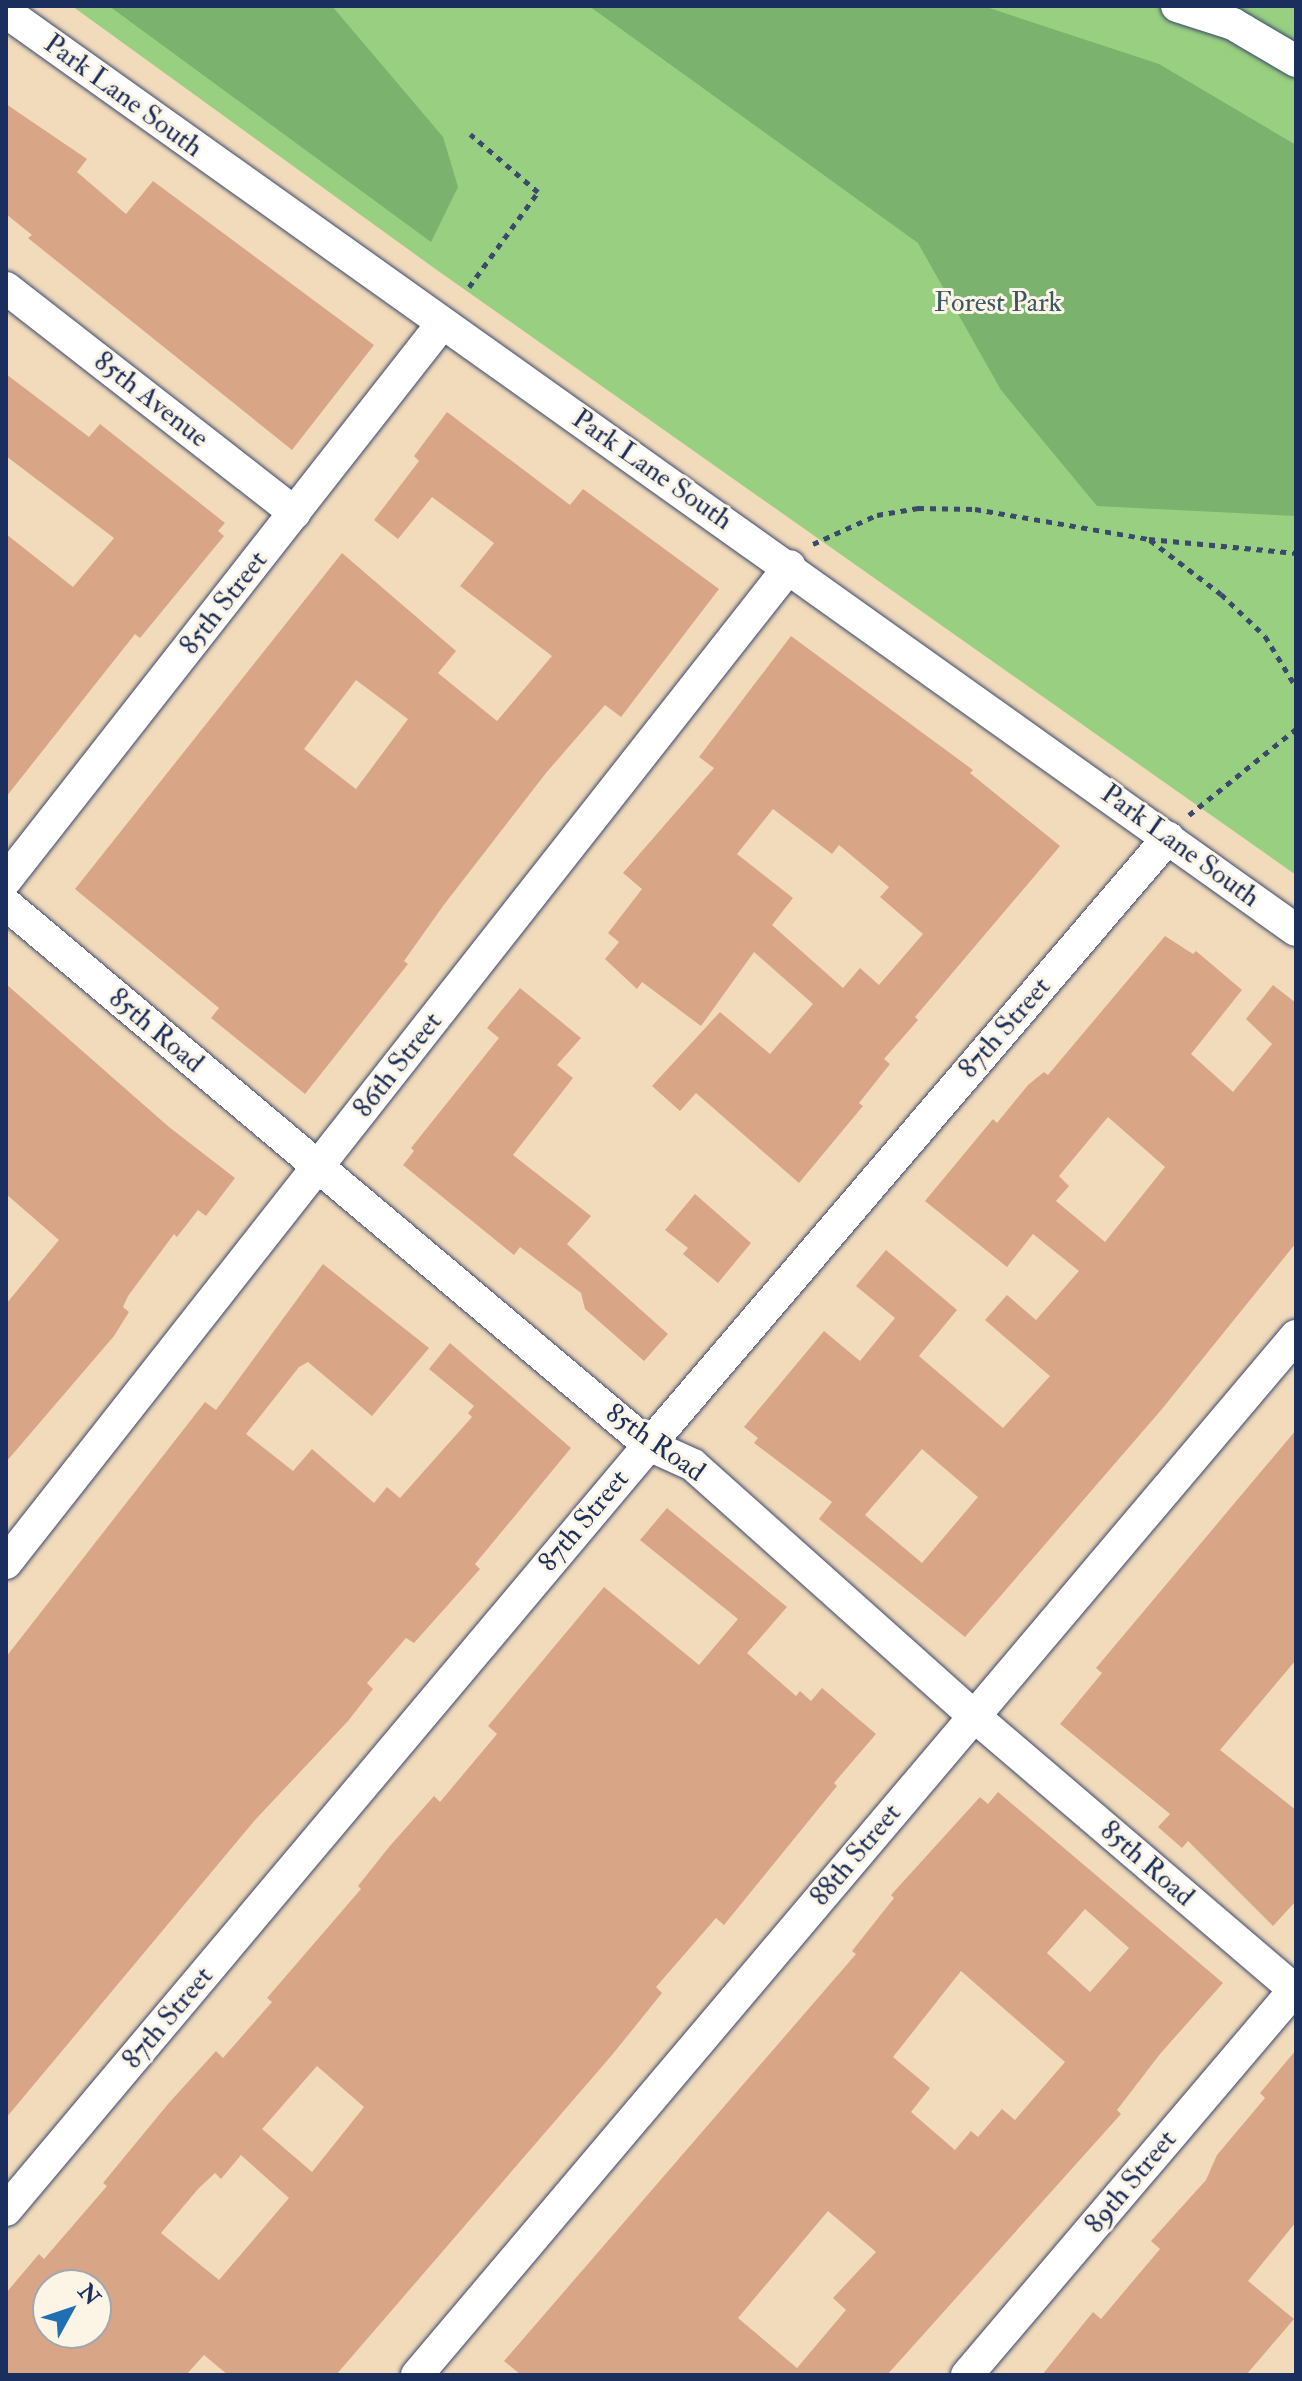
<!DOCTYPE html>
<html>
<head>
<meta charset="utf-8">
<style>
  body { margin:0 }
  #map { position:relative; width:1302px; height:2381px; overflow:hidden; background:#f2dbbb; font-family:"IM FELL Double Pica",serif }
  div>[style] { position:absolute }
  .green>* { inset:0; background:#99cf80 }
  .forest>* { inset:0; background:#7ab26e }
  .building>* { inset:0; background:#d8a687 }
  .path>* { height:5px; margin-top:-2.5px; transform-origin:0; background:repeating-linear-gradient(90deg,#3b496c 0 6px,transparent 0 12px) }
  .roads { filter:drop-shadow(0 0 2px #3b496c) drop-shadow(0 0 2px #3b496c) }
  .minor>* { height:32px; margin:-16px; padding:0 16px; transform-origin:16px; border-radius:16px; background:#fff }
  span { translate:-50% -50%; white-space:nowrap; text-align:center; line-height:1.15; -webkit-text-stroke:6px #fcf5e5; paint-order:stroke }
  .street-label { font-size:28px; color:#1b2f5e }
  .park-label { font-size:28px; color:#3a5766 }
  .frame { position:absolute; inset:0; border:8px solid #1b2f5e; pointer-events:none }
  .north { position:absolute; left:32px; top:2269px; width:80px; height:80px; box-sizing:border-box; background:#fcf5e5; border:2px solid #a2a6af; border-radius:50%; rotate:50deg; font-size:22px; font-weight:700; line-height:32px; text-align:center; color:#1b2f5e }
  .north::after { content:''; display:block; margin:auto; width:28px; height:36px; background:#1f6fb2; clip-path:polygon(50% 0,100% 100%,50% 72%,0 100%) }
</style>
</head>
<body>
<div id="map">
  <div class="green">
    <i style="clip-path:polygon(72px 6px,1296px 6px,1296px 875px,434px 268px)"></i>
  </div>
  <div class="forest">
    <i style="clip-path:polygon(109px 6px,332px 6px,443px 137px,458px 187px,431px 242px)"></i>
    <i style="clip-path:polygon(589px 6px,983px 6px,1159px 64px,1296px 145px,1296px 516px,1097px 506px,1001px 390px,918px 243px)"></i>
  </div>
  <div class="building">
    <i style="clip-path:polygon(6px 104px,87px 159px,77px 172px,126px 214px,153px 181px,374px 345px,292px 450px,28px 238px,32px 235px,6px 214px)"></i>
    <i style="clip-path:polygon(6px 374px,89px 437px,100px 424px,225px 523px,218px 531px,224px 536px,140px 638px,135px 634px,6px 797px,6px 534px,73px 587px,114px 538px,6px 456px)"></i>
    <i style="clip-path:polygon(evenodd,447px 412px,570px 505px,583px 489px,719px 589px,621px 717px,605px 705px,546px 773px,443px 906px,404px 961px,408px 964px,305px 1094px,211px 1018px,219px 1008px,75px 889px,342px 553px,456px 651px,438px 673px,497px 721px,552px 656px,460px 586px,494px 543px,432px 497px,398px 539px,374px 520px,419px 461px,414px 456px,447px 412px,356px 680px,408px 719px,356px 789px,304px 749px,356px 680px)"></i>
    <i style="clip-path:polygon(evenodd,791px 636px,973px 770px,970px 773px,1060px 846px,915px 1017px,918px 1020px,884px 1059px,890px 1064px,859px 1103px,863px 1106px,799px 1183px,696px 1093px,680px 1111px,652px 1086px,720px 1012px,770px 1054px,813px 1004px,754px 952px,701px 1026px,642px 982px,637px 989px,605px 959px,619px 942px,608px 933px,642px 889px,623px 873px,714px 768px,699px 757px,791px 636px,773px 809px,832px 854px,839px 845px,889px 887px,880px 897px,923px 934px,879px 985px,860px 968px,843px 988px,772px 925px,793px 898px,737px 854px,773px 809px)"></i>
    <i style="clip-path:polygon(evenodd,1165px 936px,1193px 954px,1196px 951px,1242px 990px,1191px 1054px,1233px 1092px,1272px 1044px,1246px 1019px,1273px 985px,1296px 1003px,1296px 1243px,1162px 1409px,965px 1637px,819px 1519px,832px 1502px,754px 1443px,758px 1438px,744px 1427px,824px 1331px,860px 1361px,895px 1318px,856px 1286px,886px 1250px,957px 1310px,919px 1356px,1003px 1428px,1050px 1376px,985px 1320px,1007px 1295px,1036px 1320px,1079px 1271px,1033px 1234px,1007px 1267px,925px 1201px,993px 1119px,997px 1123px,1028px 1085px,1044px 1072px,1048px 1075px,1165px 936px,1108px 1117px,1165px 1167px,1105px 1242px,1056px 1201px,1069px 1186px,1059px 1176px,1108px 1117px,1165px 936px,922px 1449px,978px 1497px,922px 1563px,865px 1515px,922px 1449px)"></i>
    <i style="clip-path:polygon(6px 984px,169px 1127px,235px 1178px,206px 1216px,198px 1210px,177px 1237px,174px 1234px,128px 1296px,123px 1307px,129px 1312px,114px 1336px,6px 1462px,6px 1304px,59px 1240px,6px 1194px)"></i>
    <i style="clip-path:polygon(520px 988px,581px 1038px,557px 1065px,573px 1078px,513px 1155px,591px 1216px,567px 1244px,668px 1334px,644px 1361px,585px 1309px,581px 1293px,520px 1247px,514px 1255px,403px 1165px,414px 1151px,411px 1148px,499px 1038px,487px 1028px)"></i>
    <i style="clip-path:polygon(695px 1194px,751px 1243px,718px 1283px,683px 1254px,688px 1248px,665px 1230px)"></i>
    <i style="clip-path:polygon(323px 1264px,429px 1348px,372px 1416px,308px 1362px,299px 1367px,246px 1434px,293px 1471px,312px 1449px,374px 1503px,387px 1487px,400px 1498px,472px 1417px,468px 1413px,474px 1406px,429px 1369px,450px 1343px,571px 1448px,475px 1564px,480px 1569px,414px 1643px,406px 1638px,367px 1683px,373px 1689px,348px 1721px,255px 1820px,6px 2118px,6px 1657px,205px 1402px,216px 1410px)"></i>
    <i style="clip-path:polygon(1296px 1430px,1296px 1660px,1220px 1750px,1296px 1810px,1296px 1901px,1273px 1926px,1188px 1841px,1182px 1848px,1158px 1827px,1170px 1814px,1060px 1724px,1102px 1673px,1096px 1668px)"></i>
    <i style="clip-path:polygon(evenodd,667px 1508px,787px 1607px,747px 1653px,796px 1696px,800px 1691px,811px 1701px,822px 1688px,876px 1734px,834px 1783px,837px 1786px,724px 1925px,716px 1918px,656px 1987px,662px 1993px,612px 2055px,336px 2375px,228px 2375px,204px 2355px,186px 2375px,6px 2375px,6px 2293px,39px 2254px,44px 2259px,107px 2186px,103px 2183px,168px 2104px,216px 2051px,223px 2058px,272px 2002px,267px 1998px,361px 1889px,358px 1886px,389px 1847px,434px 1796px,440px 1802px,497px 1734px,488px 1726px,604px 1587px,699px 1665px,738px 1619px,640px 1540px,667px 1508px,317px 2066px,364px 2107px,312px 2172px,262px 2129px,317px 2066px,667px 1508px,241px 2155px,289px 2198px,219px 2280px,161px 2233px,198px 2189px,215px 2173px,221px 2179px,241px 2155px,667px 1508px,48px 2285px,96px 2285px,96px 2333px,48px 2333px,48px 2285px)"></i>
    <i style="clip-path:polygon(evenodd,998px 1792px,1223px 1983px,1160px 2054px,1117px 2110px,1121px 2114px,887px 2375px,521px 2375px,504px 2361px,856px 1954px,852px 1951px,894px 1898px,891px 1895px,980px 1797px,988px 1804px,998px 1792px,1085px 1909px,1129px 1948px,1090px 1992px,1047px 1953px,1085px 1909px,998px 1792px,961px 1971px,1065px 2062px,1015px 2120px,1002px 2109px,978px 2137px,971px 2131px,955px 2150px,911px 2112px,930px 2088px,893px 2057px,961px 1971px,998px 1792px,828px 2211px,876px 2252px,833px 2298px,846px 2310px,797px 2368px,738px 2318px,828px 2211px)"></i>
    <i style="clip-path:polygon(1296px 2050px,1296px 2222px,1248px 2281px,1294px 2319px,1246px 2375px,1042px 2375px,1093px 2312px,1101px 2319px,1160px 2249px,1151px 2241px,1206px 2180px,1217px 2155px,1265px 2098px,1260px 2093px)"></i>
  </div>
  <div class="path">
    <i style="left:469px;top:287px;width:117px;rotate:-54deg"></i>
    <i style="left:538px;top:192px;width:89px;rotate:-139.5deg"></i>
    <i style="left:1150px;top:540px;width:89px;rotate:37.3deg"></i>
    <i style="left:1221px;top:594px;width:61px;rotate:43.7deg"></i>
    <i style="left:1265px;top:636px;width:60px;rotate:58.7deg"></i>
    <i style="left:813px;top:544px;width:70px;rotate:-24.4deg"></i>
    <i style="left:877px;top:515px;width:42px;rotate:-9.7deg"></i>
    <i style="left:918px;top:508px;width:57px;rotate:1deg"></i>
    <i style="left:975px;top:509px;width:177px;rotate:9.8deg"></i>
    <i style="left:1149px;top:539px;width:148px;rotate:5.4deg"></i>
    <i style="left:1189px;top:815px;width:137px;rotate:-38.8deg"></i>
  </div>
  <div class="roads">
    <div class="minor">
      <i style="left:1177px;top:6px;width:59px;rotate:17.8deg"></i>
      <i style="left:1233px;top:24px;width:73px;rotate:30.4deg"></i>
      <i style="left:6px;top:12px;width:1583px;rotate:35.44deg"></i>
      <i style="left:6px;top:288px;width:366px;rotate:37.9deg"></i>
      <i style="left:6px;top:880px;width:705px;rotate:-51.91deg"></i>
      <i style="left:6px;top:904px;width:840px;rotate:40.08deg"></i>
      <i style="left:649px;top:1445px;width:48px;rotate:24.4deg"></i>
      <i style="left:693px;top:1465px;width:377px;rotate:41.8deg"></i>
      <i style="left:974px;top:1716px;width:423px;rotate:40.5deg"></i>
      <i style="left:6px;top:1563px;width:1268px;rotate:-51.82deg"></i>
      <i style="left:6px;top:2210px;width:999px;rotate:-49.95deg"></i>
      <i style="left:649px;top:1445px;width:799px;rotate:-49.47deg"></i>
      <i style="left:417px;top:2375px;width:1361px;rotate:-49.77deg"></i>
      <i style="left:967px;top:2375px;width:508px;rotate:-49.63deg"></i>
    </div>
  </div>
  <div class="street-label">
    <span style="left:123px;top:96px;rotate:36deg">Park Lane South</span>
    <span style="left:151px;top:400px;rotate:38deg">85th Avenue</span>
    <span style="left:652px;top:470px;rotate:35deg">Park Lane South</span>
    <span style="left:224px;top:603px;rotate:-52deg">85th Street</span>
    <span style="left:1180px;top:846px;rotate:36deg">Park Lane South</span>
    <span style="left:1005px;top:1028px;rotate:-49deg">87th Street</span>
    <span style="left:156px;top:1031px;rotate:40deg">85th Road</span>
    <span style="left:398px;top:1065px;rotate:-52deg">86th Street</span>
    <span style="left:655px;top:1443px;rotate:35deg">85th Road</span>
    <span style="left:584px;top:1521px;rotate:-50deg">87th Street</span>
    <span style="left:856px;top:1855px;rotate:-50deg">88th Street</span>
    <span style="left:1147px;top:1864px;rotate:41deg">85th Road</span>
    <span style="left:168px;top:2018px;rotate:-50deg">87th Street</span>
    <span style="left:1131px;top:2182px;rotate:-50deg">89th Street</span>
  </div>
  <div class="park-label">
    <span style="left:998px;top:303px">Forest Park</span>
  </div>
  <div class="frame"></div>
  <div class="north">N</div>
</div>
</body>
</html>
